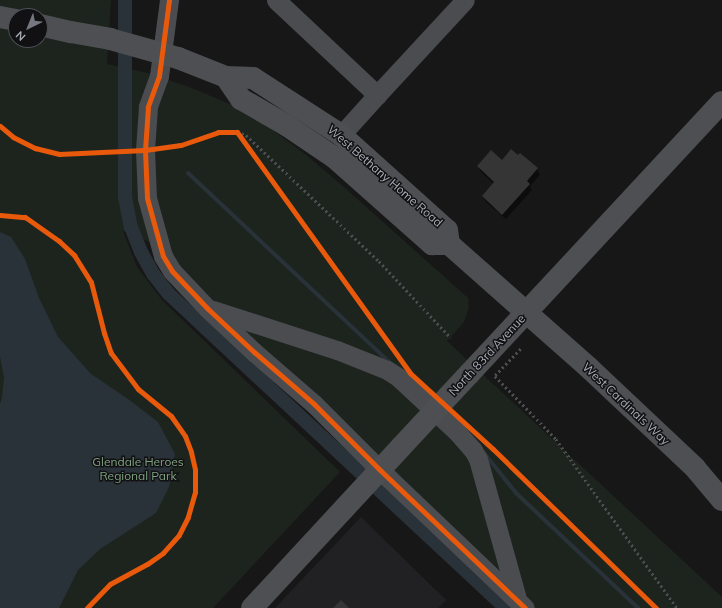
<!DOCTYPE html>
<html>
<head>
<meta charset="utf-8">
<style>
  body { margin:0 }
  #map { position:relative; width:722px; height:608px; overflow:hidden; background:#171717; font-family:Mulish,sans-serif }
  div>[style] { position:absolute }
  .built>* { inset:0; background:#212123 }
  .green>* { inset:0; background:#1d241e }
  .water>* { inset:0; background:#2a3239 }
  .shadow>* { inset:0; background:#0007 }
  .stream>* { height:4px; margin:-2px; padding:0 2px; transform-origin:2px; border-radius:2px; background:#2a3239 }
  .canal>* { height:14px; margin:-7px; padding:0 7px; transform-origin:7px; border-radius:7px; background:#2a3239 }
  .building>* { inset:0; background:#353536 }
  .path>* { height:2.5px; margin-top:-1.25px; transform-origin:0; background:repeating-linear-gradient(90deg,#4d4e52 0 2px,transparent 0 5px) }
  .minor>* { height:19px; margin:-9.5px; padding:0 9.5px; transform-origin:9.5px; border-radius:9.5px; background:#4b4c50 }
  .major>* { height:22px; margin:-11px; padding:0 11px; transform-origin:11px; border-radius:11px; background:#4d4f52 }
  .major-bridge>* { height:22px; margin:-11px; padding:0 11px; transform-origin:11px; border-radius:11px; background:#4d4f52 }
  .cycleway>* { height:5px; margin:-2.5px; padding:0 2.5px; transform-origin:2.5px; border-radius:2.5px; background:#e8590c }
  span { translate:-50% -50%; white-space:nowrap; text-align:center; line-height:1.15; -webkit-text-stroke:3px #111113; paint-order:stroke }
  .street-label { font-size:12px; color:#a8adb8 }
  .park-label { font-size:12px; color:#7fa381 }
  .north { position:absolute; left:8px; top:8px; width:40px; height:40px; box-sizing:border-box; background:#111113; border:1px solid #4d4f55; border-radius:50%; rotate:223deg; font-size:11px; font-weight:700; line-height:16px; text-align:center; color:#a8adb8 }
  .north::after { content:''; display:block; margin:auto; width:14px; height:18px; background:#757880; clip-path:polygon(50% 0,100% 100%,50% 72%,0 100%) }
</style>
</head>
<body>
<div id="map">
  <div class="built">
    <i style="clip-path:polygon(361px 517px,446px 600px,438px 608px,275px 608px)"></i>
  </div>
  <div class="green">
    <i style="clip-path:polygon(evenodd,0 0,111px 0,107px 64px,148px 73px,192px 88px,237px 107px,266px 125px,305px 154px,344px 187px,468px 298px,469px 307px,464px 322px,447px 341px,722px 597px,722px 608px,525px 608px,152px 243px,123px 231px,137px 267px,162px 300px,340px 472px,213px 608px,0 608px,0 0,16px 16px,40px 16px,40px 40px,16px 40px,16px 16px)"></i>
  </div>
  <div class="water">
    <i style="clip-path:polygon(0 232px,11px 237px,25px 259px,39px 298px,58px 337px,91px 374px,128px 399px,158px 422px,175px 454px,169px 487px,156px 513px,100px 549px,78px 570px,59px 608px,0 608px,0 404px,2px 398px,4px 378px,0 356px)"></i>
  </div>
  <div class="shadow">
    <i style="clip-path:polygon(520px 154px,537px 169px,540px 175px,530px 186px,532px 190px,506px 219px,486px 202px,483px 197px,494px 184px,481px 172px,478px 166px,518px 157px)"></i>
  </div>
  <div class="stream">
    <i style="left:188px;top:173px;width:277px;rotate:43.2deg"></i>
    <i style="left:484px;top:453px;width:51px;rotate:51.3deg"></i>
    <i style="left:516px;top:493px;width:168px;rotate:43.3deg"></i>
  </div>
  <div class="canal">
    <i style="left:125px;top:0;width:197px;rotate:90deg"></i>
    <i style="left:125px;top:197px;width:31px;rotate:79deg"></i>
    <i style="left:131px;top:227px;width:27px;rotate:68deg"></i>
    <i style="left:141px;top:252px;width:26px;rotate:61deg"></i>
    <i style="left:154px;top:275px;width:24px;rotate:52deg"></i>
    <i style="left:169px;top:294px;width:461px;rotate:43deg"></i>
  </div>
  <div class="building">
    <i style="clip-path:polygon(511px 149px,518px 155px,520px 153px,538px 168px,527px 181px,530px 184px,502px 215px,482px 196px,494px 182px,477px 166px,491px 150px,502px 160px)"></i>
    <i style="clip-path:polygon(341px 600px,349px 608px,333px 608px)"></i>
  </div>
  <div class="path">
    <i style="left:237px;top:132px;width:9px;rotate:18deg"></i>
    <i style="left:246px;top:135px;width:183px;rotate:43.5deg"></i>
    <i style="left:379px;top:261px;width:105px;rotate:46.9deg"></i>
    <i style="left:521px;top:349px;width:37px;rotate:134deg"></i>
    <i style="left:495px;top:376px;width:88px;rotate:45.9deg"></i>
    <i style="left:556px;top:439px;width:208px;rotate:54.4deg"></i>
  </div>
  <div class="minor">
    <i style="left:169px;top:0;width:77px;rotate:97.5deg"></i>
    <i style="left:159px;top:76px;width:33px;rotate:110deg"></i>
    <i style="left:148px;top:107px;width:43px;rotate:94deg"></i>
    <i style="left:145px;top:150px;width:48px;rotate:87.6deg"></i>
    <i style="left:147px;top:198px;width:60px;rotate:74.6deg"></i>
    <i style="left:163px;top:256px;width:17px;rotate:59deg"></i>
    <i style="left:172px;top:271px;width:51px;rotate:46.6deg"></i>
    <i style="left:207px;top:308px;width:64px;rotate:43.1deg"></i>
    <i style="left:254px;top:352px;width:79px;rotate:40.9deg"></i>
    <i style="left:314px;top:404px;width:93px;rotate:45deg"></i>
    <i style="left:380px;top:470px;width:200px;rotate:43.6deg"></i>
    <i style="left:276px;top:0;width:139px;rotate:43.2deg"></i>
    <i style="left:377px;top:95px;width:129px;rotate:-47.2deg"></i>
    <i style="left:341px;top:135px;width:54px;rotate:-48deg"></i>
    <i style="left:213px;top:310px;width:130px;rotate:17.9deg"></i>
    <i style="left:337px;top:350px;width:54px;rotate:21.8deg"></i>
    <i style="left:387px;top:370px;width:13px;rotate:32deg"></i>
    <i style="left:398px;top:377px;width:82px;rotate:43deg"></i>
    <i style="left:458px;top:433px;width:23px;rotate:49deg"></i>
    <i style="left:473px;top:450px;width:10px;rotate:61deg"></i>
    <i style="left:478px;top:459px;width:148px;rotate:74.4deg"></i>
  </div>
  <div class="major">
    <i style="left:0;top:17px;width:16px;rotate:11deg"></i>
    <i style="left:40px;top:25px;width:32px;rotate:13deg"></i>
    <i style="left:178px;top:58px;width:52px;rotate:21.6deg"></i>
    <i style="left:226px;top:77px;width:27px;rotate:2deg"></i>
    <i style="left:253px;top:78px;width:105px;rotate:32.9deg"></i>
    <i style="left:341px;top:135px;width:142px;rotate:41.9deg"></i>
    <i style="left:447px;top:230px;width:14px;rotate:82deg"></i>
    <i style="left:226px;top:77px;width:27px;rotate:56deg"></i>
    <i style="left:241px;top:99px;width:52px;rotate:30deg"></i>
    <i style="left:286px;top:125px;width:59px;rotate:34deg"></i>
    <i style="left:335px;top:158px;width:130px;rotate:41.6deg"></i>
    <i style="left:432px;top:244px;width:17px"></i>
    <i style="left:449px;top:244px;width:186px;rotate:41.5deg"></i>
    <i style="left:588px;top:367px;width:147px;rotate:43.3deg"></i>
    <i style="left:695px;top:468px;width:42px;rotate:49.8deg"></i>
    <i style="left:469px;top:374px;width:371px;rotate:-47.1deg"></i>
    <i style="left:252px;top:608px;width:219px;rotate:-47.2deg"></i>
  </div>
  <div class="major-bridge">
    <i style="left:71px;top:32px;width:40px;rotate:10deg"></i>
    <i style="left:110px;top:39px;width:71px;rotate:15.6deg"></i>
    <i style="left:401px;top:447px;width:100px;rotate:-47deg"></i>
  </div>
  <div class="cycleway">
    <i style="left:169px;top:0;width:77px;rotate:97.5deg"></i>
    <i style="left:159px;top:76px;width:33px;rotate:110deg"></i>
    <i style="left:148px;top:107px;width:43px;rotate:94deg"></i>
    <i style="left:145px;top:150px;width:48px;rotate:87.6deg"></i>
    <i style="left:147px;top:198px;width:60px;rotate:74.6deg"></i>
    <i style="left:163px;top:256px;width:17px;rotate:59deg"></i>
    <i style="left:172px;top:271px;width:51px;rotate:46.6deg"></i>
    <i style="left:207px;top:308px;width:64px;rotate:43.1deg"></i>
    <i style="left:254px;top:352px;width:79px;rotate:40.9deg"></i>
    <i style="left:314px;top:404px;width:93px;rotate:45deg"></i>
    <i style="left:380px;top:470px;width:200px;rotate:43.6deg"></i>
    <i style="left:0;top:126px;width:17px;rotate:40deg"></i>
    <i style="left:13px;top:137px;width:25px;rotate:27deg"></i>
    <i style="left:35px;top:148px;width:25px;rotate:14deg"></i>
    <i style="left:59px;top:154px;width:86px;rotate:-2.7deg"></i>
    <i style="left:145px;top:150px;width:36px;rotate:-8deg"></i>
    <i style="left:181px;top:145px;width:39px;rotate:-19deg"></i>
    <i style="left:218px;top:132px;width:19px"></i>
    <i style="left:237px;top:132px;width:297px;rotate:54.3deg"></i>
    <i style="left:410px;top:373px;width:113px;rotate:42.5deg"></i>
    <i style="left:493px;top:449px;width:228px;rotate:44.3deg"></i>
    <i style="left:0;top:215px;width:25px;rotate:5deg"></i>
    <i style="left:25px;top:217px;width:42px;rotate:35.2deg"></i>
    <i style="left:59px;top:241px;width:21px;rotate:43deg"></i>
    <i style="left:74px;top:255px;width:32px;rotate:58deg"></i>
    <i style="left:91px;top:282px;width:53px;rotate:75.7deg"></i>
    <i style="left:104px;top:333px;width:21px;rotate:71deg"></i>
    <i style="left:111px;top:353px;width:45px;rotate:53.1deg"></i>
    <i style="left:138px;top:389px;width:43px;rotate:39.3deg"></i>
    <i style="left:171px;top:416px;width:24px;rotate:55deg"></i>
    <i style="left:185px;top:436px;width:17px;rotate:69deg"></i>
    <i style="left:191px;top:452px;width:18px;rotate:77deg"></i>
    <i style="left:195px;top:470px;width:22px;rotate:90deg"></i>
    <i style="left:195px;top:492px;width:26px;rotate:106deg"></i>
    <i style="left:188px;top:517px;width:20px;rotate:117deg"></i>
    <i style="left:179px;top:535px;width:24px;rotate:132deg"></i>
    <i style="left:163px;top:553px;width:19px;rotate:145deg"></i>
    <i style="left:147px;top:564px;width:42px;rotate:151.6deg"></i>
    <i style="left:110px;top:584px;width:33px;rotate:134deg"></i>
  </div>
  <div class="street-label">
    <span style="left:385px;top:176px;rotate:41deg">West Bethany Home Road</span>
    <span style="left:487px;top:355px;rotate:-47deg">North 83rd Avenue</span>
    <span style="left:626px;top:404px;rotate:43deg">West Cardinals Way</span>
  </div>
  <div class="park-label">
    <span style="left:138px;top:469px">Glendale Heroes<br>Regional Park</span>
  </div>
  <div class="north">N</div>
</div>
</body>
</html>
